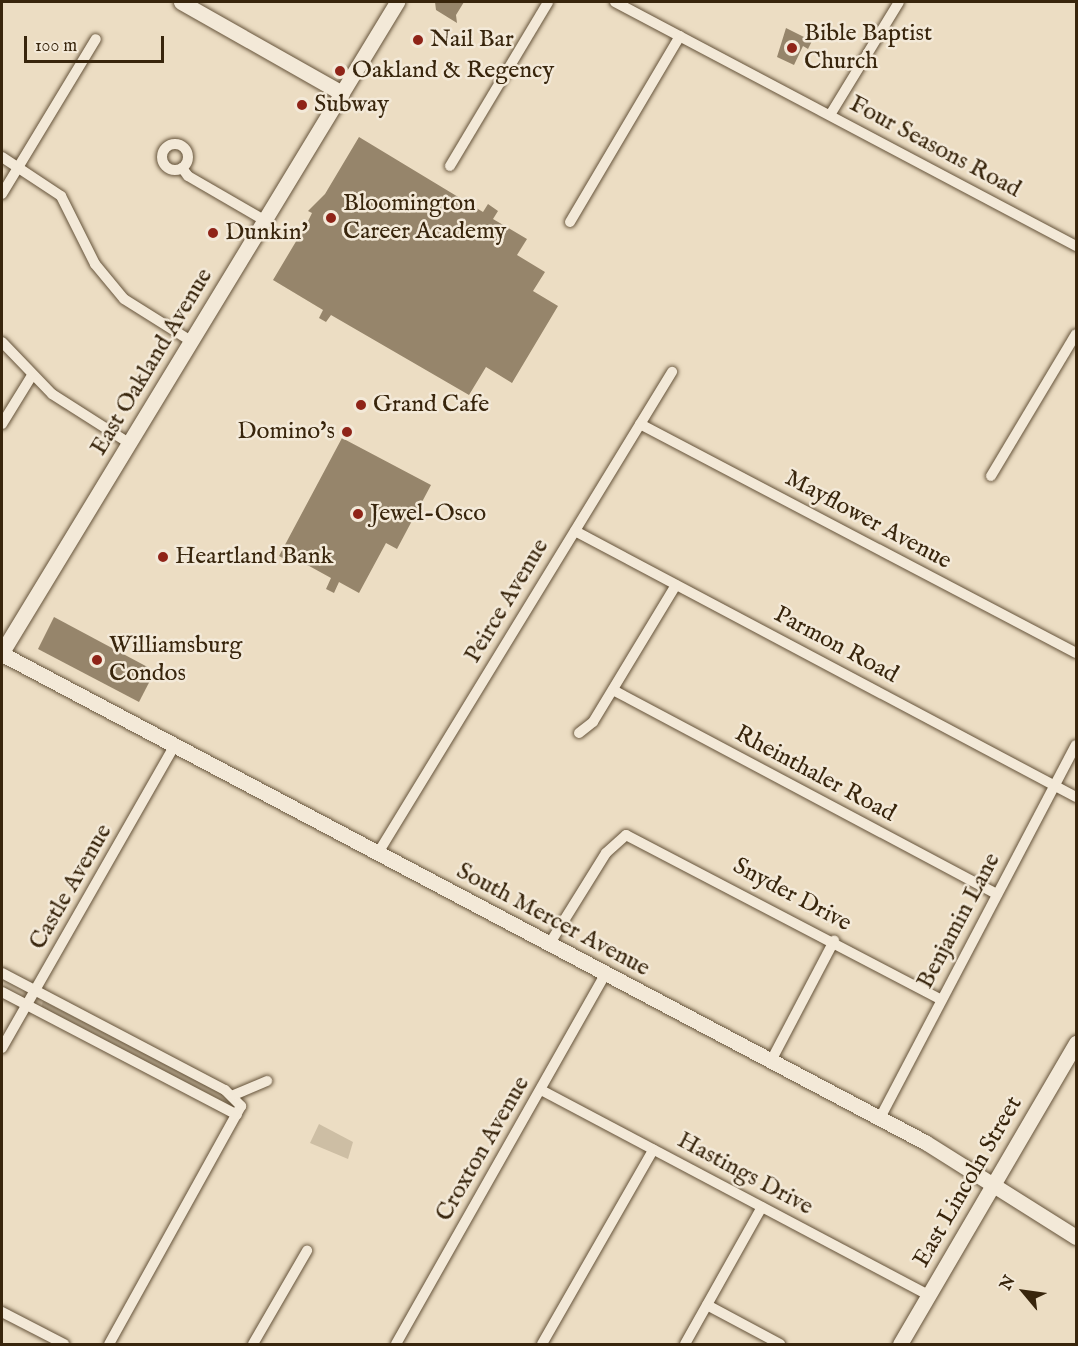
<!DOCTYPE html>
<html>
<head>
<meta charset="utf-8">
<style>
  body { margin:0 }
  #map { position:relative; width:1078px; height:1346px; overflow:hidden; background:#ecddc3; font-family:"IM FELL English",serif }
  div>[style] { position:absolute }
  .green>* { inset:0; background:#cdbea4 }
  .building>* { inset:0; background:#96856b }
  .roads { filter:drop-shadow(0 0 2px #65533a) drop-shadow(0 0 2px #65533a) }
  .street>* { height:10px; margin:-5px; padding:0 5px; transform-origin:5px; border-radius:5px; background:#f3e9d8 }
  .street>.ring { margin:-5px; padding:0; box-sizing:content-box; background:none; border:10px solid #f3e9d8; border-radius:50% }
  .secondary>* { height:15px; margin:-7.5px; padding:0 7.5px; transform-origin:7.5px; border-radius:7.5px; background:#f3e9d8 }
  .dots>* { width:16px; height:16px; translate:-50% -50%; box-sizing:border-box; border:3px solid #f3e9d8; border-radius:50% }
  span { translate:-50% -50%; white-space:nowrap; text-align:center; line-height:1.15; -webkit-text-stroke:5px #f3e9d8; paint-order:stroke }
  .poi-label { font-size:24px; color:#38250c }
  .left { translate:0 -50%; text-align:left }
  .right { translate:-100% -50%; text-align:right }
  .street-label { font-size:24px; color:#38250c }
  .frame { position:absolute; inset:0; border:3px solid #38250c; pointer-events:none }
  .north { position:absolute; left:994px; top:1262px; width:60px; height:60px; -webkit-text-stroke:4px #f3e9d8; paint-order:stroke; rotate:299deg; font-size:16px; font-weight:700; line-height:24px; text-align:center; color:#38250c }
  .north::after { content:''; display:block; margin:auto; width:21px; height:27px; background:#38250c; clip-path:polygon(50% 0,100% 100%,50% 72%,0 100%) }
  .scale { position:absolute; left:24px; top:36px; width:140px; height:27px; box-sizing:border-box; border:3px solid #38250c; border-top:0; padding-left:8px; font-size:18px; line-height:21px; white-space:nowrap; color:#38250c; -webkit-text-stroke:4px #f3e9d8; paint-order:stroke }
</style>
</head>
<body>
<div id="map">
  <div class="green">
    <i style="clip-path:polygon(43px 1001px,230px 1097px,231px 1105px,41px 1009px)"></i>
    <i style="clip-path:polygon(319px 1124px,353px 1142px,348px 1159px,310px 1143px)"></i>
  </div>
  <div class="building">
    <i style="clip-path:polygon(435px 2px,464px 2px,456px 15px,457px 23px,436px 10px)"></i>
    <i style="clip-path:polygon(786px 28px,812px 41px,808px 49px,803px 46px,794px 65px,777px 57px)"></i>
    <i style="clip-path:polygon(359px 137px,483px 212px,488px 204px,498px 211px,493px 219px,527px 239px,517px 255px,545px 272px,533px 291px,558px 306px,512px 383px,486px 367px,469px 395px,331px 315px,326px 322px,319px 318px,323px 310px,273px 280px,307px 223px,312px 213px,308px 211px,325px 194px)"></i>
    <i style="clip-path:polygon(342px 438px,431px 485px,397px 549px,386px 543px,359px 593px,339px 582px,334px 593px,326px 589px,331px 578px,291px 556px,288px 561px,279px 556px)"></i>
    <i style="clip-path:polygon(54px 617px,155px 671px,139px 702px,38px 649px)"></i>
  </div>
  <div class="roads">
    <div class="street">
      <i style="left:615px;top:2px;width:522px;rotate:27.89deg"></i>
      <i style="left:830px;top:115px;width:132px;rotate:-58.6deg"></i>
      <i class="ring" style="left:162px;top:144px;width:16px;height:16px"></i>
      <i style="left:2px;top:157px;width:71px;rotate:33.5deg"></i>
      <i style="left:61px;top:196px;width:76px;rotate:63.4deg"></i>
      <i style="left:95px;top:264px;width:45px;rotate:50.4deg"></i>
      <i style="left:124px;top:299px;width:79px;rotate:32.1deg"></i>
      <i style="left:450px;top:166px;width:191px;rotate:-59.1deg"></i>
      <i style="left:182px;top:168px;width:10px;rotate:53deg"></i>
      <i style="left:188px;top:176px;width:88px;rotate:30.1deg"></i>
      <i style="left:2px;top:194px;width:181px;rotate:-58.8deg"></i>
      <i style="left:570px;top:222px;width:216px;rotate:-59.4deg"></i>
      <i style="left:2px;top:342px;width:72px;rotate:46.1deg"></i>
      <i style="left:52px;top:394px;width:91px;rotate:32.5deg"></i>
      <i style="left:2px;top:424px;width:55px;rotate:-58.3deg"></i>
      <i style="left:640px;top:424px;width:492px;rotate:27.7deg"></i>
      <i style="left:991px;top:476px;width:165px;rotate:-59.1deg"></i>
      <i style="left:575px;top:531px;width:567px;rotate:27.97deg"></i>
      <i style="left:613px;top:690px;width:435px;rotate:28deg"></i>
      <i style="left:579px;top:733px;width:18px;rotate:-38deg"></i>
      <i style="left:593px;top:722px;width:160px;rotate:-58.8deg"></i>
      <i style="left:378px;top:853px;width:564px;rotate:-58.57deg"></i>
      <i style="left:550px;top:943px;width:106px;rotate:-58.1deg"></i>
      <i style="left:606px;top:853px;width:27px;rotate:-42deg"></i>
      <i style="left:626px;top:835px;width:356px;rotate:27.6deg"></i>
      <i style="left:2px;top:973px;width:252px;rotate:27.7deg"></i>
      <i style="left:225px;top:1090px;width:23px;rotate:45deg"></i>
      <i style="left:241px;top:1106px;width:272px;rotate:119deg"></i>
      <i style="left:2px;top:992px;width:265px;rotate:27.6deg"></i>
      <i style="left:2px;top:1048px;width:348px;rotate:-60.3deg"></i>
      <i style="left:771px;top:1061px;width:136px;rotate:-62.3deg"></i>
      <i style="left:541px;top:1090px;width:438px;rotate:27.9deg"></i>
      <i style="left:234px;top:1095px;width:36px;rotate:-23deg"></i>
      <i style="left:880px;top:1118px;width:421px;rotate:-62.3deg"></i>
      <i style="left:707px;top:1305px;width:83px;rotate:28.1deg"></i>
      <i style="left:2px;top:1312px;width:70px;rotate:27.3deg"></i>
      <i style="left:253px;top:1344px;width:108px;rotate:-59.9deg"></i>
      <i style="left:396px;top:1344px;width:426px;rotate:-60.5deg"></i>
      <i style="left:542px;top:1344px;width:224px;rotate:-60.2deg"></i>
      <i style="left:685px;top:1344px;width:157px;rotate:-60.7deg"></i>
    </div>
    <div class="secondary">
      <i style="left:181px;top:2px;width:185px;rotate:29.5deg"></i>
      <i style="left:2px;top:652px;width:761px;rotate:-58.71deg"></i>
      <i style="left:2px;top:654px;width:1044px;rotate:27.87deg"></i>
      <i style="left:925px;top:1142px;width:178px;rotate:32.2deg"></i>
      <i style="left:900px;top:1344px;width:349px;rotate:-59.7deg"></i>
    </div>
  </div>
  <div class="dots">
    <i style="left:418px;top:40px;background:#8f2418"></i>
    <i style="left:792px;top:48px;background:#8f2418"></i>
    <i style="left:340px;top:71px;background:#8f2418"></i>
    <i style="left:302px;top:105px;background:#8f2418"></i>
    <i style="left:331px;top:218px;background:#8f2418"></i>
    <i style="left:213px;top:233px;background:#8f2418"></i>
    <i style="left:361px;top:405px;background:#8f2418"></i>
    <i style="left:347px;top:432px;background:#8f2418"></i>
    <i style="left:358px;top:514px;background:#8f2418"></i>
    <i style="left:163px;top:557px;background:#8f2418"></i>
    <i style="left:97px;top:660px;background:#8f2418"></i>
  </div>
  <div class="poi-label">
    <span class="left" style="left:804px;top:48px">Bible Baptist<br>Church</span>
    <span class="left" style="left:430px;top:40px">Nail Bar</span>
    <span class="left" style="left:352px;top:71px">Oakland &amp; Regency</span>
    <span class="left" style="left:314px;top:105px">Subway</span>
    <span class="left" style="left:343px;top:218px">Bloomington<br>Career Academy</span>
    <span class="left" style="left:225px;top:233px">Dunkin'</span>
    <span class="left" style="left:373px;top:405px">Grand Cafe</span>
    <span class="right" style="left:335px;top:432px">Domino's</span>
    <span class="left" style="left:370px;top:514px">Jewel-Osco</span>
    <span class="left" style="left:175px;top:557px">Heartland Bank</span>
    <span class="left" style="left:109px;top:660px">Williamsburg<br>Condos</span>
  </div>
  <div class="street-label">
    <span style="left:935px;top:147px;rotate:28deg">Four Seasons Road</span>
    <span style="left:152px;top:362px;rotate:-59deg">East Oakland Avenue</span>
    <span style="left:868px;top:520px;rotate:28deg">Mayflower Avenue</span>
    <span style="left:507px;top:601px;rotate:-59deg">Peirce Avenue</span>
    <span style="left:836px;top:645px;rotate:28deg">Parmon Road</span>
    <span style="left:815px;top:774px;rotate:28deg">Rheinthaler Road</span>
    <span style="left:71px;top:887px;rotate:-60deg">Castle Avenue</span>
    <span style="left:792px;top:895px;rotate:28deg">Snyder Drive</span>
    <span style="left:553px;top:920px;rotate:28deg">South Mercer Avenue</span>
    <span style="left:959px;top:921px;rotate:-62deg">Benjamin Lane</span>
    <span style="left:483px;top:1149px;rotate:-60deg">Croxton Avenue</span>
    <span style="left:745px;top:1174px;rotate:28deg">Hastings Drive</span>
    <span style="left:968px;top:1182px;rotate:-60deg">East Lincoln Street</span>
  </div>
  <div class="frame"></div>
  <div class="north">N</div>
  <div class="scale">100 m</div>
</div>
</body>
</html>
